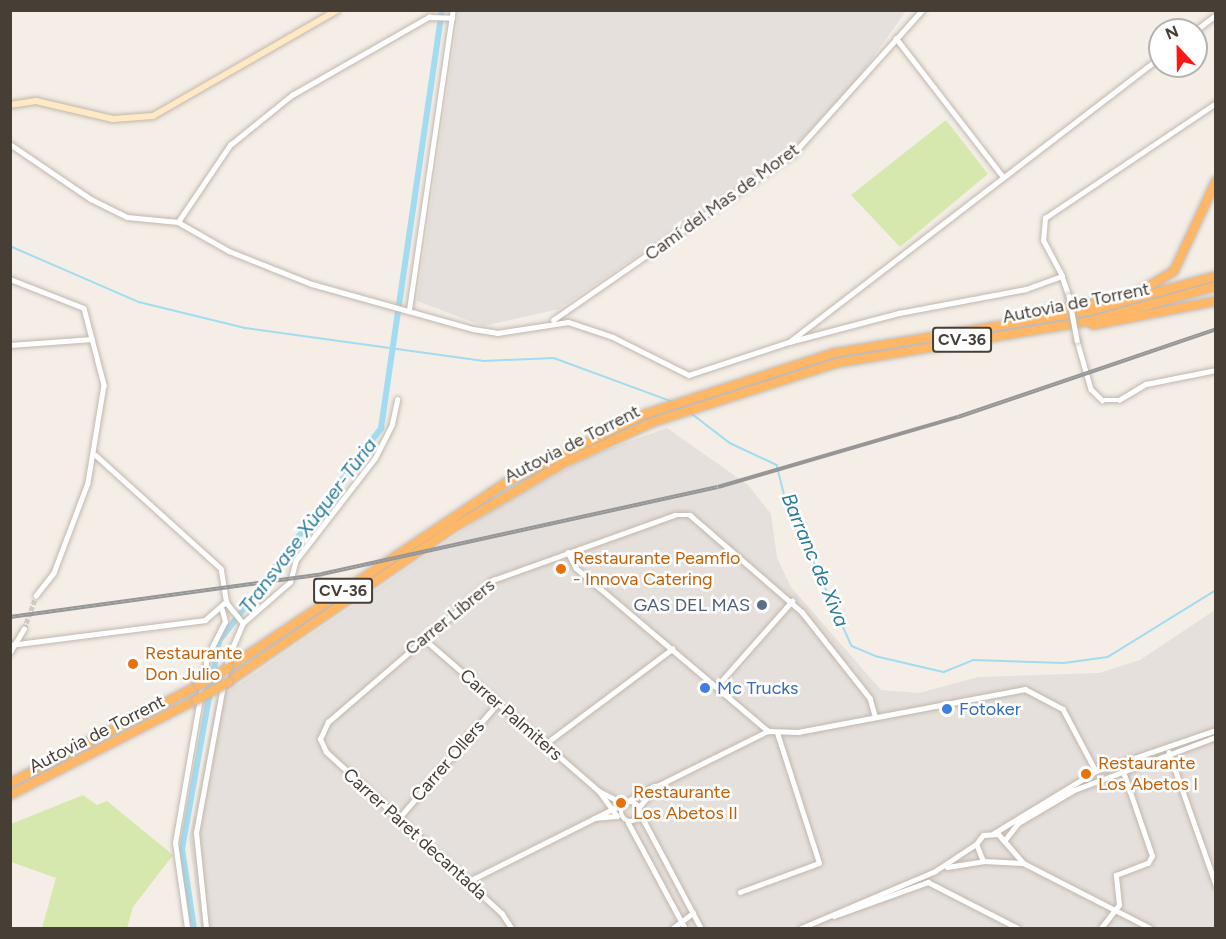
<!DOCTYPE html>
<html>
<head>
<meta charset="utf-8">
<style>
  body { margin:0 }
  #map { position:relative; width:1226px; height:939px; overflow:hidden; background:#f4eee7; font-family:Figtree,sans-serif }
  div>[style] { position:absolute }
  .industrial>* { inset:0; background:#e6e0dc }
  .green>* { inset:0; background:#d7e8af }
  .stream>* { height:1.5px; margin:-0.75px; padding:0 0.75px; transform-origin:0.75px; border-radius:0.75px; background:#a2dcf1 }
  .canal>* { height:6px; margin:-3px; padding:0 3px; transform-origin:3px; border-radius:3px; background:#a2dcf1 }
  .minor-tunnel>* { height:4.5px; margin-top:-2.25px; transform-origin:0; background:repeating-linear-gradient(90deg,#d1cbc4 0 4.5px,transparent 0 6.5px) }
  .roads { filter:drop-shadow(0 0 2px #c2b7ac) drop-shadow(0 0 2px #c2b7ac) }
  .minor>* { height:4.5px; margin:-2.25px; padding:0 2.25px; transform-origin:2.25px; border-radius:2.25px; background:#fff }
  .minor>.ring { margin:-2.25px; padding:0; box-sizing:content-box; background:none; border:4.5px solid #fff; border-radius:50% }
  .tertiary>* { height:5px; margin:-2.5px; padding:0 2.5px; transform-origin:2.5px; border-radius:2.5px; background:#fff }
  .secondary>* { height:6px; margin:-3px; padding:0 3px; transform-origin:3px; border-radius:3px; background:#ffe9c5 }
  .motorway>* { height:8px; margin:-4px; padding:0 4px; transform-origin:4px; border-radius:4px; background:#ffb766 }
  .rail>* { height:4px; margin-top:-2px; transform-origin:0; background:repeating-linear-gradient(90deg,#fff 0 4.5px,#969696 0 9px); box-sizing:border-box; border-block:2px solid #969696 }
  .bridges { filter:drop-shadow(0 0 2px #c2b7ac) drop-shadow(0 0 2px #c2b7ac) }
  .minor-bridge>* { height:4.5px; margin:-2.25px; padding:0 2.25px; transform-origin:2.25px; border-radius:2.25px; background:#fff }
  .motorway-bridge>* { height:8px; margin:-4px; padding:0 4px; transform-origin:4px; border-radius:4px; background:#ffb766 }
  .dots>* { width:16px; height:16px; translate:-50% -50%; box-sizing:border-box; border:3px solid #fff; border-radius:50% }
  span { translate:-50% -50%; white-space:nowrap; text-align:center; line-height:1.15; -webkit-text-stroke:5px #fff; paint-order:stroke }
  .shield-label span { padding:2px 4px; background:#fff; border:2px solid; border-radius:4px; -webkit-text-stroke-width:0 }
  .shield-label { font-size:16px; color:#473e36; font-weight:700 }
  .street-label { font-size:18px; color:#473e36 }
  .food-label { font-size:18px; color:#c56008 }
  .left { translate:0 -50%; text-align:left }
  .service-label { font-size:18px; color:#4e5e75 }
  .right { translate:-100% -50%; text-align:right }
  .shop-label { font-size:18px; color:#366cbe }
  .water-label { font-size:20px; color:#297b9c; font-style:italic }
  .frame { position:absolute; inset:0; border:12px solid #473e36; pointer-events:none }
  .north { position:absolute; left:1148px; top:18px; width:60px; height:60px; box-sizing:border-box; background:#fff; border:2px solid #b5b2af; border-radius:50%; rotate:338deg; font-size:16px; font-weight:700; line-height:24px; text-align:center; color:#473e36 }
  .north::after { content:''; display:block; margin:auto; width:21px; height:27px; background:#fd1715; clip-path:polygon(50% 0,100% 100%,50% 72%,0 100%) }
</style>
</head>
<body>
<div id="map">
  <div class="industrial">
    <i style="clip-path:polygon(459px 11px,906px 11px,859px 77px,789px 153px,559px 309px,483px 326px,417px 301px)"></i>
    <i style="clip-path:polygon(667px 428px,748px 485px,771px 514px,777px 558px,791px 587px,881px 690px,919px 693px,978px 677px,1099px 673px,1140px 660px,1215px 610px,1215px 928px,201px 928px,189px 839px,216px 700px,494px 509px,592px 455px)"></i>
  </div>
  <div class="green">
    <i style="clip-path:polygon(946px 120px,988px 174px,900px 247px,851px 195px)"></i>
    <i style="clip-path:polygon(83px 795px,97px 805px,107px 801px,173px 855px,133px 907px,127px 928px,42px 928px,56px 878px,11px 862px,11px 824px)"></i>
  </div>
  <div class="stream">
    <i style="left:10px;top:246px;width:141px;rotate:23.5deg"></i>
    <i style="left:139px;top:302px;width:110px;rotate:13.7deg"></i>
    <i style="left:246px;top:328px;width:240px;rotate:7.9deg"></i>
    <i style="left:484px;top:361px;width:70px;rotate:-2.5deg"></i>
    <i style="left:554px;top:358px;width:125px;rotate:20.2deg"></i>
    <i style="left:691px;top:413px;width:49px;rotate:37.6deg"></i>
    <i style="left:730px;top:443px;width:52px;rotate:25.1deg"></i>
    <i style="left:777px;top:465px;width:36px;rotate:76deg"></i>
    <i style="left:786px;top:500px;width:160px;rotate:65.7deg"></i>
    <i style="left:852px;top:646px;width:25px;rotate:23deg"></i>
    <i style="left:875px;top:656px;width:71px;rotate:13.1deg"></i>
    <i style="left:944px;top:672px;width:31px;rotate:-22deg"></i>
    <i style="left:973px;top:660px;width:91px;rotate:1.9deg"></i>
    <i style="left:1064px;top:663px;width:44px;rotate:-7.8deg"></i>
    <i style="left:1108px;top:657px;width:127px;rotate:-31.8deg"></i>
  </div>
  <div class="canal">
    <i style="left:194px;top:928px;width:80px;rotate:-98.6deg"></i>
    <i style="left:182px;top:849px;width:211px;rotate:-79.9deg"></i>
    <i style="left:219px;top:641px;width:268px;rotate:-52.7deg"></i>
    <i style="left:381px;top:428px;width:422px;rotate:-81.7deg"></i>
  </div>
  <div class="minor-tunnel">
    <i style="left:24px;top:629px;width:35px;rotate:-70deg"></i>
  </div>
  <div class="roads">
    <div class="minor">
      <i style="left:1196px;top:30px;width:25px;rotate:-37deg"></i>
      <i style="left:896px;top:38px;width:173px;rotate:52.3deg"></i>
      <i style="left:10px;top:144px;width:98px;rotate:34.2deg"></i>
      <i style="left:91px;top:199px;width:40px;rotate:26.6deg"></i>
      <i style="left:127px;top:217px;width:51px;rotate:5.6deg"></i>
      <i style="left:178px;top:222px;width:59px;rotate:29.6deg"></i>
      <i style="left:229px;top:251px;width:89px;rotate:21.7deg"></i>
      <i style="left:312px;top:284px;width:167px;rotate:15.6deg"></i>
      <i style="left:473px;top:329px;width:24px;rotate:9deg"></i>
      <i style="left:497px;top:333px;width:72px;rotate:-8.8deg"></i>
      <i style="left:568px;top:322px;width:47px;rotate:18.4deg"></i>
      <i style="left:613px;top:337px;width:85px;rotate:26.6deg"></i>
      <i style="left:689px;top:375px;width:105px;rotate:-18.3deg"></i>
      <i style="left:789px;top:342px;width:114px;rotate:-14.8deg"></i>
      <i style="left:899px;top:313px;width:129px;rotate:-10.7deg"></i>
      <i style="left:1026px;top:289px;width:38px;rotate:-20deg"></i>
      <i style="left:1062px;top:276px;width:40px;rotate:-118deg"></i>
      <i style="left:1043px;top:241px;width:23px;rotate:-85deg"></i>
      <i style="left:1045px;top:218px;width:206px;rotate:-33.9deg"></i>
      <i style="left:178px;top:222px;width:93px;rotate:-56deg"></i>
      <i style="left:230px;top:145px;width:80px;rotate:-38.9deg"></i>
      <i style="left:292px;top:95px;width:158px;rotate:-29.7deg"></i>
      <i style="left:429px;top:17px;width:23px;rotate:2deg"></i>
      <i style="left:1062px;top:276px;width:21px;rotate:71deg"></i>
      <i style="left:10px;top:279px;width:79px;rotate:21.4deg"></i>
      <i style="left:84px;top:308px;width:80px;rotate:75.4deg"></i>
      <i style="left:104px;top:385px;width:99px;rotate:99.3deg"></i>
      <i style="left:88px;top:483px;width:96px;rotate:110.7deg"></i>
      <i style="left:54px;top:573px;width:29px;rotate:128deg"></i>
      <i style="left:409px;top:310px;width:303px;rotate:-81.7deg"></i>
      <i style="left:553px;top:320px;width:292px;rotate:-34.7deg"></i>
      <i style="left:793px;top:154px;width:193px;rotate:-48.1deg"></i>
      <i style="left:1077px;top:340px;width:51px;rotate:74.1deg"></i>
      <i style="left:1091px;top:389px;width:16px;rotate:45deg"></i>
      <i style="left:1102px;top:400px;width:17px"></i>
      <i style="left:1119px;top:400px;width:31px;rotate:-31deg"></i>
      <i style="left:1146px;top:384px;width:71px;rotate:-11.3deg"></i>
      <i style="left:789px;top:342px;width:468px;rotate:-37.5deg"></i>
      <i style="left:10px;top:345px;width:82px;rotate:-4.2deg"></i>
      <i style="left:568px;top:552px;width:18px;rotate:63deg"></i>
      <i style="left:576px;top:568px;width:252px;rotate:40.3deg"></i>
      <i style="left:768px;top:731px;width:30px;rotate:2deg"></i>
      <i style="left:798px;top:732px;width:231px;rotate:-10.7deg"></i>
      <i style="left:1025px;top:689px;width:43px;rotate:27.8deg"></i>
      <i style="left:1063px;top:709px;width:70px;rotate:62deg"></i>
      <i style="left:226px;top:602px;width:27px;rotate:51deg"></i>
      <i style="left:423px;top:638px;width:233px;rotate:41deg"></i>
      <i style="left:599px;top:791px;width:29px;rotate:27deg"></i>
      <i style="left:10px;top:645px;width:197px;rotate:-7.3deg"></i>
      <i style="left:205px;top:620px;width:28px;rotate:-41deg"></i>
      <i style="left:226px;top:602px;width:33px;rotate:-99deg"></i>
      <i style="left:221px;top:569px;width:169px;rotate:-137.9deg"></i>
      <i style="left:10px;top:652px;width:27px;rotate:-59deg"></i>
      <i style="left:716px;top:687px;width:115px;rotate:-48.5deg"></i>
      <i style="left:545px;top:744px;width:159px;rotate:-36.8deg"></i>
      <i style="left:1169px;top:752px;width:141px;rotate:70.5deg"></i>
      <i style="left:599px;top:791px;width:31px;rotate:54deg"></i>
      <i style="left:628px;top:801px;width:30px;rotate:-30deg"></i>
      <i class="ring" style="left:621px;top:802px;width:15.5px;height:15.5px"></i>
      <i style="left:640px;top:806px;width:26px;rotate:-50deg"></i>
      <i style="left:657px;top:786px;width:124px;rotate:-26.4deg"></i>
      <i style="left:641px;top:815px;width:128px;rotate:62deg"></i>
      <i style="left:399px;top:818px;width:150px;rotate:-49.3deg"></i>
      <i style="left:594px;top:818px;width:22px;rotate:-5deg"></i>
      <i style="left:628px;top:822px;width:120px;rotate:61.7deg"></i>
      <i style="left:467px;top:882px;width:172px;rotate:-26.6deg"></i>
      <i style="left:740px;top:892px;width:84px;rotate:-20.2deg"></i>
      <i style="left:819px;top:863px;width:137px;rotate:-107.9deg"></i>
      <i style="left:834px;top:916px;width:100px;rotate:-19.9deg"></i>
      <i style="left:928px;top:882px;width:101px;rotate:27.1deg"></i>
      <i style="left:187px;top:928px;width:86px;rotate:-98deg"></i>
      <i style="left:175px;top:843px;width:189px;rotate:-80.2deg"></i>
      <i style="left:207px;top:657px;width:39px;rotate:-63deg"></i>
      <i style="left:225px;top:622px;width:12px;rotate:-104deg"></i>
      <i style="left:206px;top:928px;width:96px;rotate:-96deg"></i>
      <i style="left:196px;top:833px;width:178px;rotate:-79.6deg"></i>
      <i style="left:228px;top:658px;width:38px;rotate:-67deg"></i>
      <i style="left:243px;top:623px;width:62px;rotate:-41.1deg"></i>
      <i style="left:290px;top:582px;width:23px;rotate:-75deg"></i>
      <i style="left:296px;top:560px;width:129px;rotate:-52.2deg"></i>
      <i style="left:375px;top:458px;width:38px;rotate:-63deg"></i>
      <i style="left:392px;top:424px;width:25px;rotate:-78deg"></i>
      <i style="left:511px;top:928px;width:17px;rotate:-123deg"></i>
      <i style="left:502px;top:914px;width:239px;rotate:-137.4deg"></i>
      <i style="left:326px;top:752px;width:14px;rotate:-115deg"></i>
      <i style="left:320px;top:739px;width:19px;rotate:-65deg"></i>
      <i style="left:328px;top:722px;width:218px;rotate:-40.7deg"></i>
      <i style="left:493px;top:580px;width:193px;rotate:-19.7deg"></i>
      <i style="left:675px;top:515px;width:15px"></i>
      <i style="left:690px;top:515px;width:148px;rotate:40.9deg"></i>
      <i style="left:802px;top:612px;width:110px;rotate:51.7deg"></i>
      <i style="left:870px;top:698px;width:19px;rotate:74deg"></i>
      <i style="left:673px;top:928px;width:25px;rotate:-37deg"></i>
      <i style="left:1101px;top:928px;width:29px;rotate:-52deg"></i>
      <i style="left:1119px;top:905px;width:30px;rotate:-96deg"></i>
      <i style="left:1116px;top:875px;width:34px;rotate:-21deg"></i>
      <i style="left:1148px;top:863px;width:8px;rotate:-60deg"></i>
      <i style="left:1152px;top:856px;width:92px;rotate:-109deg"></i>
    </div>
    <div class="tertiary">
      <i style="left:994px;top:833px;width:119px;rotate:-31.3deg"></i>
      <i style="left:1096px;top:771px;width:127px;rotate:-18.9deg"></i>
      <i style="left:1004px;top:841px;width:23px;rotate:-52deg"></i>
      <i style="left:1018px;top:823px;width:65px;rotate:-30.5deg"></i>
      <i style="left:1074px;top:790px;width:152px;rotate:-20.5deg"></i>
      <i style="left:1023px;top:863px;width:40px;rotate:-177.1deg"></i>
      <i style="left:983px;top:861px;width:18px;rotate:-112deg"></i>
      <i style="left:976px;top:844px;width:11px;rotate:-52deg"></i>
      <i style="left:983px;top:835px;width:15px;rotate:-4deg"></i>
      <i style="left:998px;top:834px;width:38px;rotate:49deg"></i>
      <i style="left:1023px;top:863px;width:143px;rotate:27.1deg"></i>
      <i style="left:947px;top:867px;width:36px;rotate:-9deg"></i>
      <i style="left:801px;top:928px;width:146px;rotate:-23deg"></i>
      <i style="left:935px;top:871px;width:49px;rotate:-33.4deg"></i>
    </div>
    <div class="secondary">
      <i style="left:10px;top:105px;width:26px;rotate:-9deg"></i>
      <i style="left:36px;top:101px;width:79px;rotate:13.2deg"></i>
      <i style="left:113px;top:119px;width:40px;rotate:-4.3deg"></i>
      <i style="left:153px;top:116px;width:212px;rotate:-29.9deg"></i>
    </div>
    <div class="motorway">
      <i style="left:1129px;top:298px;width:52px;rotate:-31deg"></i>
      <i style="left:1174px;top:271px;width:99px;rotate:-65deg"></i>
      <i style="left:1031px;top:314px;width:86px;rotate:-9.4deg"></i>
      <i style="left:1093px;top:325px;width:125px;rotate:-11deg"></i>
      <i style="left:228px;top:668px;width:335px;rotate:-33.7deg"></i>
      <i style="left:507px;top:482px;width:154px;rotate:-26.2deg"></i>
      <i style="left:645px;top:414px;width:199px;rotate:-17.9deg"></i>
      <i style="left:834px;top:353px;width:258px;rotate:-9.4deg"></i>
      <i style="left:1089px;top:311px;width:132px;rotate:-15.4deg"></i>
      <i style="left:228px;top:682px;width:276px;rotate:-34.4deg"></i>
      <i style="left:456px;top:526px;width:123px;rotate:-30.3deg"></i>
      <i style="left:562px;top:464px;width:100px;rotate:-24.8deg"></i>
      <i style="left:653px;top:422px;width:193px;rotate:-17.8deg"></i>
      <i style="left:837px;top:363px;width:257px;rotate:-9.4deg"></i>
      <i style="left:1091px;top:321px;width:130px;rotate:-15.6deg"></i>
      <i style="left:10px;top:783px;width:213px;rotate:-27.4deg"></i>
      <i style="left:10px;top:795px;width:209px;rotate:-27.1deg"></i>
    </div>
  </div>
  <div class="rail">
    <i style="left:10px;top:617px;width:315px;rotate:-7.8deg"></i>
    <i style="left:322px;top:574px;width:405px;rotate:-12.4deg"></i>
    <i style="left:718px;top:487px;width:250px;rotate:-16.3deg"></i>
    <i style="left:958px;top:417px;width:273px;rotate:-18.8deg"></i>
  </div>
  <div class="bridges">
    <div class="minor-bridge">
      <i style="left:1069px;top:296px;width:45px;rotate:79.7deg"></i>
    </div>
    <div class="motorway-bridge">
      <i style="left:199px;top:685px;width:34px;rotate:-30deg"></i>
      <i style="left:196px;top:700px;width:37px;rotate:-29deg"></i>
    </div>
  </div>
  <div class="dots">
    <i style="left:561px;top:569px;background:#e8710a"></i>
    <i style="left:762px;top:605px;background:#5c6f8a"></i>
    <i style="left:133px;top:664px;background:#e8710a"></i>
    <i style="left:705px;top:688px;background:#3f7fe0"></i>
    <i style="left:947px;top:709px;background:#3f7fe0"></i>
    <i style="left:1086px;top:774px;background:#e8710a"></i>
    <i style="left:621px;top:803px;background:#e8710a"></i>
  </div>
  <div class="shield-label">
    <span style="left:962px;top:340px">CV-36</span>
    <span style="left:343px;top:591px">CV-36</span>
  </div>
  <div class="street-label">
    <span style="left:722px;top:202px;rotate:-36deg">Camí del Mas de Moret</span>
    <span style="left:1076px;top:303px;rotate:-11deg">Autovia de Torrent</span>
    <span style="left:572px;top:444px;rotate:-27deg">Autovia de Torrent</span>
    <span style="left:450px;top:617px;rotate:-39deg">Carrer Librers</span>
    <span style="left:511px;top:715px;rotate:41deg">Carrer Palmiters</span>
    <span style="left:97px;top:734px;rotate:-27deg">Autovia de Torrent</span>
    <span style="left:448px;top:761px;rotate:-49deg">Carrer Ollers</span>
    <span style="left:415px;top:834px;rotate:42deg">Carrer Paret decantada</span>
  </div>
  <div class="food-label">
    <span class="left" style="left:573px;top:569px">Restaurante Peamflo<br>- Innova Catering</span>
    <span class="left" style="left:145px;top:664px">Restaurante<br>Don Julio</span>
    <span class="left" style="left:1098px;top:774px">Restaurante<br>Los Abetos I</span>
    <span class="left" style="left:633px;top:803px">Restaurante<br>Los Abetos II</span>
  </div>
  <div class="service-label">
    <span class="right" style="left:750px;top:605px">GAS DEL MAS</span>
  </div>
  <div class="shop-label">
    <span class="left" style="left:717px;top:688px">Mc Trucks</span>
    <span class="left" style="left:959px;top:709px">Fotoker</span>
  </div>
  <div class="water-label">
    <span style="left:308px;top:526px;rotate:-53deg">Transvase Xùquer-Tùria</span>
    <span style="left:815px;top:560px;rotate:67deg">Barranc de Xiva</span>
  </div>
  <div class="frame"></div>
  <div class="north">N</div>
</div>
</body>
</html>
